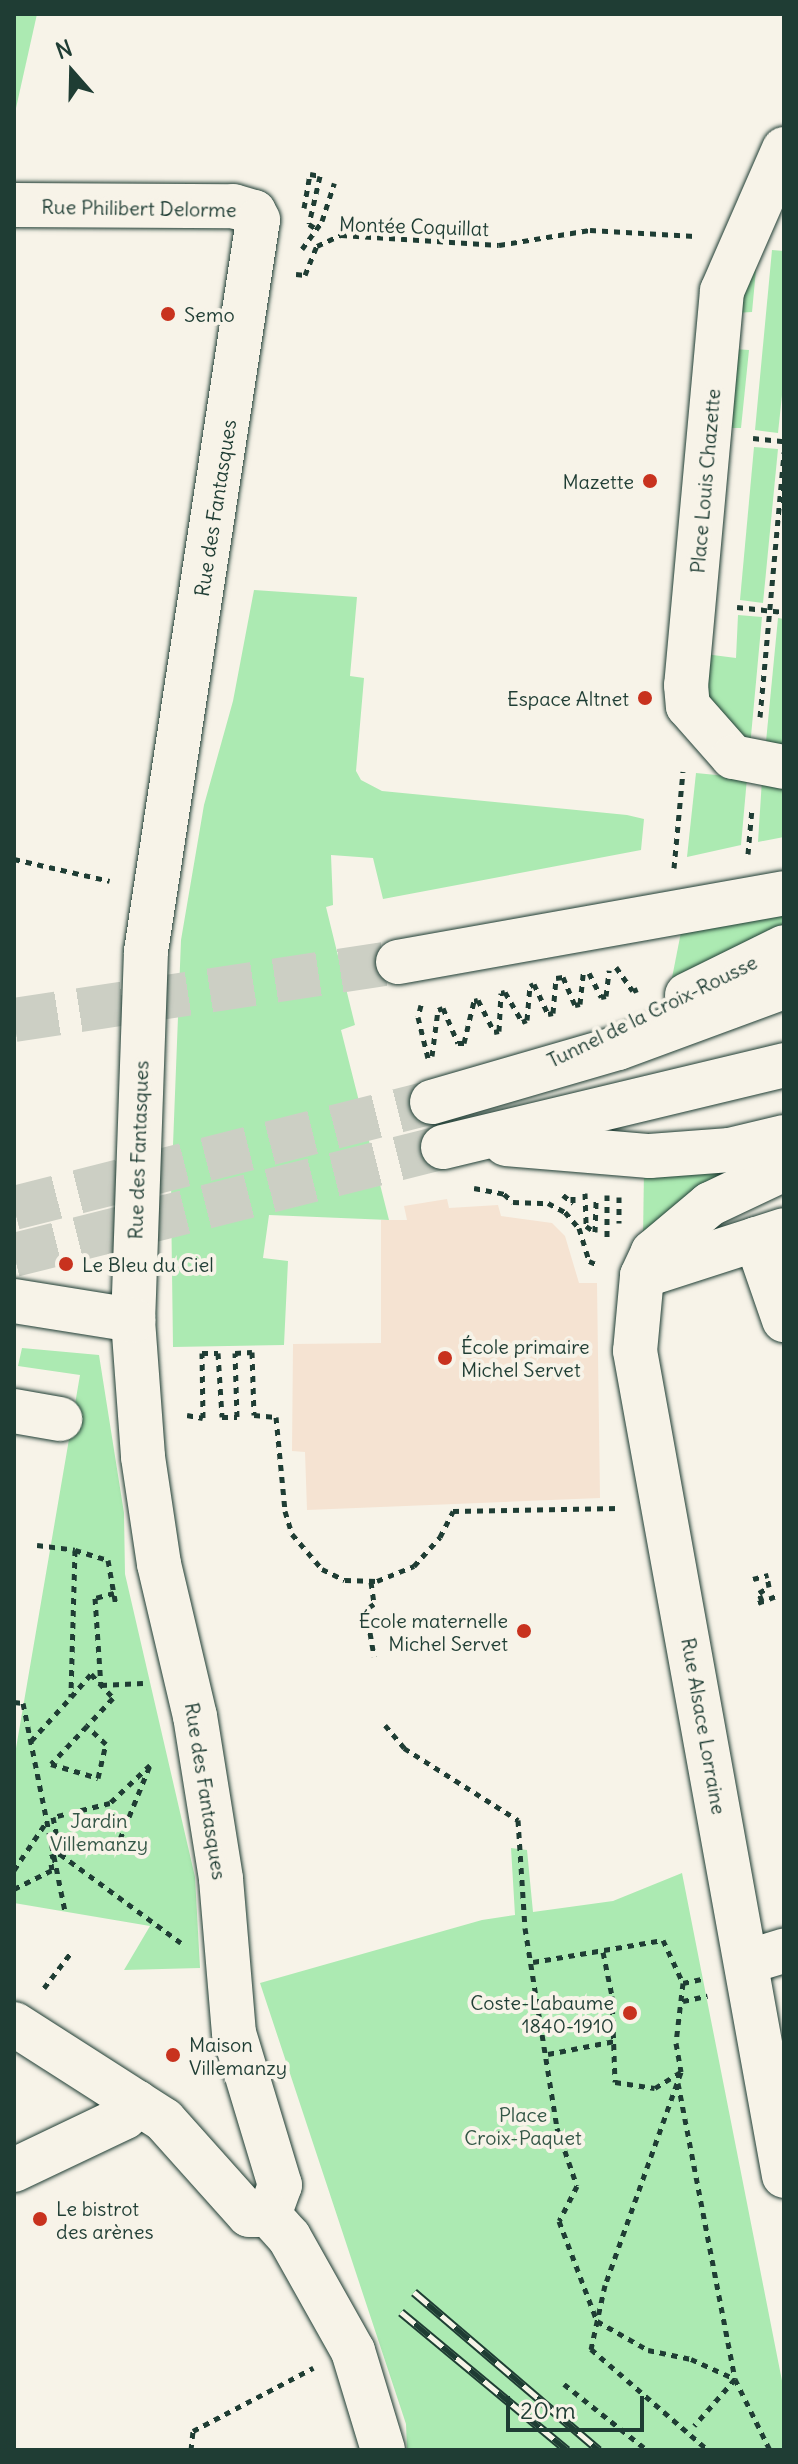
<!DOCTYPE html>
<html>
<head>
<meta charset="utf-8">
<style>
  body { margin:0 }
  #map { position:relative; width:798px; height:2464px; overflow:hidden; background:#f7f3e8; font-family:Delius,sans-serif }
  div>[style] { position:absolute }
  .built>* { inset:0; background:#f5e3d2 }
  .green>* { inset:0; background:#aceab2 }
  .minor-tunnel>* { height:44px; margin-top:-22px; transform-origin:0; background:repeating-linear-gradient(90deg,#cccfc4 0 44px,transparent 0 66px) }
  .major-tunnel>* { height:44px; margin-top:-22px; transform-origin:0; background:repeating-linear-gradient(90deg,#cccfc4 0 44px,transparent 0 66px) }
  .path>* { height:5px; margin-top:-2.5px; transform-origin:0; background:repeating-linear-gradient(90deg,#1f3d34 0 6px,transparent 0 12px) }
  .roads { filter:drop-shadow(0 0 2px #1f3d34) drop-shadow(0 0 2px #1f3d34) }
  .minor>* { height:44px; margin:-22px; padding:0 22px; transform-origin:22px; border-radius:22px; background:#f7f3e8 }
  .major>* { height:44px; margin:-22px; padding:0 22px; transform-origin:22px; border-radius:22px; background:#f7f3e8 }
  .rail>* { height:9px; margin-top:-4.5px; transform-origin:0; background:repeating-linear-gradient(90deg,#f7f3e8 0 18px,#1f3d34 0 36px); box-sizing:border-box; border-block:2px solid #1f3d34 }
  .dots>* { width:22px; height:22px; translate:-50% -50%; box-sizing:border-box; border:4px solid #f7f3e8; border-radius:50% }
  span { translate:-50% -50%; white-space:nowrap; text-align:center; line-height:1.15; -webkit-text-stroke:8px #f7f3e8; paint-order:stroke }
  .street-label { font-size:20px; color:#1f3d34 }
  .poi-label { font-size:20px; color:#1f3d34 }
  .left { translate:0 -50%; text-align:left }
  .right { translate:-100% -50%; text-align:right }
  .park-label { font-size:20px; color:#345747 }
  .frame { position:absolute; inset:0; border:16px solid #1f3d34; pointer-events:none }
  .north { position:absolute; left:32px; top:32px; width:80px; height:80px; -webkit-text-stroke:6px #f7f3e8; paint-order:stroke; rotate:340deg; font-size:22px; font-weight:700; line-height:32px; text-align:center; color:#1f3d34 }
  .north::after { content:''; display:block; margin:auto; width:28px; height:36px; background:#1f3d34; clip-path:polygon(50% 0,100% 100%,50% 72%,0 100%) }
  .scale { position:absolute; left:506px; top:2396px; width:138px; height:36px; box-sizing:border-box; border:4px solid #1f3d34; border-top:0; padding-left:10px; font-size:24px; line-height:28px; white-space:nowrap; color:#1f3d34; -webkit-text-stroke:6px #f7f3e8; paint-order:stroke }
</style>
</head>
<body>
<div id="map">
  <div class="built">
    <i style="clip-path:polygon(447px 1199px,449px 1208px,498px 1205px,501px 1216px,552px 1223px,565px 1236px,579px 1283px,597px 1283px,600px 1498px,307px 1510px,305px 1452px,292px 1451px,293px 1344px,381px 1343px,381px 1220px,407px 1220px,404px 1206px)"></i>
  </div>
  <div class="green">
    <i style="clip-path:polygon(14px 14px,37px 14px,14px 117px)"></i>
    <i style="clip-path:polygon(758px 248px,752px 312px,736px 313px)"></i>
    <i style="clip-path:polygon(772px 250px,784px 251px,784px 376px,778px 433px,755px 430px)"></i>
    <i style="clip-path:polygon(734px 349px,749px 350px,741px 428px,725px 428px)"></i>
    <i style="clip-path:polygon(754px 447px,778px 449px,763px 603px,740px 600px)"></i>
    <i style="clip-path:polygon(254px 590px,357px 597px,350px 676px,364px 678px,356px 771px,361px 780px,382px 791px,627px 815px,644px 819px,641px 850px,383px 899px,373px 858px,331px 855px,333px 905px,326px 907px,355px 1025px,341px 1030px,389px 1220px,269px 1215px,263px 1258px,288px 1261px,284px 1345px,173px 1347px,171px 1196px,181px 940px,204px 805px,233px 701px)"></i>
    <i style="clip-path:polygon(738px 615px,762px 617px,750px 747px,735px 739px,705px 690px,705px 654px,736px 658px)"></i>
    <i style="clip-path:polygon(778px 618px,784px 619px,784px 754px,765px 752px)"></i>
    <i style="clip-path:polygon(696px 773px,747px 778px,741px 845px,687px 857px)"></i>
    <i style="clip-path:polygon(762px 779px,784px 781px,784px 837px,758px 842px)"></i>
    <i style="clip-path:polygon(784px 908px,784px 931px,670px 988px,682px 927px)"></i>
    <i style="clip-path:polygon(764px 1152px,643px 1240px,644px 1168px)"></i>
    <i style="clip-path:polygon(22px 1348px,99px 1355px,124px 1513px,125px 1574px,195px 1877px,200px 1968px,124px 1970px,150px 1926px,14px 1903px,14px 1760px,80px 1375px,18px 1366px)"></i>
    <i style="clip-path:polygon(511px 1848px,527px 1850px,533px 1912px,613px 1901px,682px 1873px,784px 2391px,784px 2450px,407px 2450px,406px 2424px,260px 1983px,482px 1920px,515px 1915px)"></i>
  </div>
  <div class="minor-tunnel">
    <i style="left:14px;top:1020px;width:388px;rotate:-8.6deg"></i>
  </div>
  <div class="major-tunnel">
    <i style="left:14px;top:1208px;width:431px;rotate:-14.2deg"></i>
    <i style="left:14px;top:1255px;width:442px;rotate:-14.1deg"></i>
  </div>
  <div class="path">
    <i style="left:304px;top:208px;width:35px;rotate:-80deg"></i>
    <i style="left:310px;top:174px;width:10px;rotate:11deg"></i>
    <i style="left:320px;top:176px;width:49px;rotate:102.9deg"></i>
    <i style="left:309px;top:224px;width:7px;rotate:34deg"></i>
    <i style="left:302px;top:249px;width:34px;rotate:-54deg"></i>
    <i style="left:322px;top:221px;width:40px;rotate:-72deg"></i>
    <i style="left:296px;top:274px;width:9px;rotate:6deg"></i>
    <i style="left:305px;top:275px;width:31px;rotate:-68deg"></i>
    <i style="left:317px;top:246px;width:26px;rotate:-25deg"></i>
    <i style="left:341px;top:235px;width:158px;rotate:3.6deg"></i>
    <i style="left:499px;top:245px;width:92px;rotate:-9.4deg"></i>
    <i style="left:590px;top:230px;width:105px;rotate:3.3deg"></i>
    <i style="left:753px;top:438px;width:31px;rotate:6deg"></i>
    <i style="left:737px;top:607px;width:47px;rotate:6.1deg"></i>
    <i style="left:760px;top:717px;width:266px;rotate:-84.8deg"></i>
    <i style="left:748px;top:854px;width:46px;rotate:-85deg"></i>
    <i style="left:14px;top:859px;width:98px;rotate:12.9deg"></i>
    <i style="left:674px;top:868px;width:97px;rotate:-84.7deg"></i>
    <i style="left:616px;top:967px;width:29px;rotate:55deg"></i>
    <i style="left:633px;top:991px;width:5px;rotate:-22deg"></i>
    <i style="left:589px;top:973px;width:27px;rotate:63deg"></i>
    <i style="left:601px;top:997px;width:5px;rotate:-11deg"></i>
    <i style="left:606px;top:996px;width:26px;rotate:-83deg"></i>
    <i style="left:421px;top:1005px;width:12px;rotate:104deg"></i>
    <i style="left:418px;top:1017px;width:42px;rotate:76.3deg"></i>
    <i style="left:432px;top:1056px;width:46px;rotate:-82.6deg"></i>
    <i style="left:438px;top:1010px;width:5px;rotate:-22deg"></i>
    <i style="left:443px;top:1008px;width:38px;rotate:67deg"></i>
    <i style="left:458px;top:1043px;width:6px"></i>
    <i style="left:464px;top:1043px;width:43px;rotate:-76.6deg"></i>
    <i style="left:474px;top:1001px;width:4px;rotate:-14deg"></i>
    <i style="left:478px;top:1000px;width:36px;rotate:63deg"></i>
    <i style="left:494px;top:1032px;width:5px;rotate:-11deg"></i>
    <i style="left:499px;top:1031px;width:38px;rotate:-87deg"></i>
    <i style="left:501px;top:993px;width:4px;rotate:-14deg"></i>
    <i style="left:505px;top:992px;width:34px;rotate:60deg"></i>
    <i style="left:522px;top:1022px;width:5px;rotate:-22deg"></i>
    <i style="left:527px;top:1020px;width:34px;rotate:-85deg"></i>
    <i style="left:530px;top:986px;width:4px;rotate:-27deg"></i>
    <i style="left:534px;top:984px;width:33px;rotate:65deg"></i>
    <i style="left:548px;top:1014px;width:5px;rotate:-11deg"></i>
    <i style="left:553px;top:1013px;width:35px;rotate:-85deg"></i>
    <i style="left:556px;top:978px;width:7px;rotate:-8deg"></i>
    <i style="left:563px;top:977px;width:30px;rotate:67deg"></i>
    <i style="left:575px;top:1005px;width:5px;rotate:-11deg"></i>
    <i style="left:580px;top:1004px;width:31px;rotate:-84deg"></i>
    <i style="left:474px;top:1188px;width:31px;rotate:11deg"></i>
    <i style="left:504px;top:1194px;width:12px;rotate:42deg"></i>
    <i style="left:513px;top:1202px;width:35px;rotate:2deg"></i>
    <i style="left:548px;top:1203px;width:19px;rotate:28deg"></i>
    <i style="left:565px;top:1212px;width:21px;rotate:49deg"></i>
    <i style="left:579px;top:1228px;width:34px;rotate:73deg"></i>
    <i style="left:589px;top:1261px;width:10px;rotate:24deg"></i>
    <i style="left:585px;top:1193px;width:33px;rotate:88deg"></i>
    <i style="left:586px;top:1226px;width:11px;rotate:34deg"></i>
    <i style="left:595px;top:1232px;width:35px;rotate:-88deg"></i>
    <i style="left:563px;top:1195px;width:13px;rotate:39deg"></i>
    <i style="left:573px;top:1203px;width:7px;rotate:-90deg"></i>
    <i style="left:619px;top:1197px;width:26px;rotate:90deg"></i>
    <i style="left:607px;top:1237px;width:42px;rotate:-90deg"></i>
    <i style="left:187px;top:1415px;width:16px;rotate:11deg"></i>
    <i style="left:203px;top:1418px;width:65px;rotate:-90.9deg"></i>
    <i style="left:202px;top:1353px;width:16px"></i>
    <i style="left:218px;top:1353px;width:64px;rotate:86.4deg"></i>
    <i style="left:222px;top:1417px;width:15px"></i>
    <i style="left:237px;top:1417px;width:64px;rotate:-91.8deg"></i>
    <i style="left:235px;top:1353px;width:17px;rotate:-3deg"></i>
    <i style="left:252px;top:1352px;width:63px;rotate:88.2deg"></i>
    <i style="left:254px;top:1415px;width:22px;rotate:5deg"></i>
    <i style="left:276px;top:1417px;width:94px;rotate:84.5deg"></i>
    <i style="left:285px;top:1511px;width:24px;rotate:73deg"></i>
    <i style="left:292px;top:1534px;width:46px;rotate:49.4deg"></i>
    <i style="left:322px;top:1569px;width:25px;rotate:26deg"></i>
    <i style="left:345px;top:1580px;width:32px;rotate:2deg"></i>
    <i style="left:377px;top:1581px;width:40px;rotate:-22deg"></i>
    <i style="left:414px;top:1566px;width:39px;rotate:-48deg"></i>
    <i style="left:440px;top:1537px;width:29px;rotate:-63deg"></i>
    <i style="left:453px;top:1511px;width:166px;rotate:-1deg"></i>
    <i style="left:37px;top:1545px;width:38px;rotate:7deg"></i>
    <i style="left:75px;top:1550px;width:147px;rotate:91.6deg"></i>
    <i style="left:71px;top:1697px;width:30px;rotate:-49deg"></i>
    <i style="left:91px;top:1674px;width:33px;rotate:47deg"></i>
    <i style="left:113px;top:1698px;width:38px;rotate:133deg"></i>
    <i style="left:87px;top:1726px;width:52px;rotate:133.5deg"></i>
    <i style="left:51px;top:1764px;width:49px;rotate:16.6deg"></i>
    <i style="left:98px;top:1778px;width:35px;rotate:-77deg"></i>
    <i style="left:106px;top:1744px;width:26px;rotate:-137deg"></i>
    <i style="left:75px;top:1550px;width:34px;rotate:17deg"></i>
    <i style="left:108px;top:1560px;width:47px;rotate:80.1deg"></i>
    <i style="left:753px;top:1579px;width:16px;rotate:-15deg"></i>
    <i style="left:371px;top:1582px;width:22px;rotate:82deg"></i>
    <i style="left:374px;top:1604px;width:9px;rotate:148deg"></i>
    <i style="left:366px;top:1609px;width:48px;rotate:80.3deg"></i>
    <i style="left:114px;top:1593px;width:20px;rotate:165deg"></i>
    <i style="left:95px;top:1598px;width:87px;rotate:86.1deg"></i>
    <i style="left:101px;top:1685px;width:42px;rotate:-2.7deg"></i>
    <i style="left:762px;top:1601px;width:9px;rotate:-111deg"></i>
    <i style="left:759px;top:1593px;width:12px;rotate:-31deg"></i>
    <i style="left:769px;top:1587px;width:11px;rotate:-100deg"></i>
    <i style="left:758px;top:1603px;width:19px;rotate:-21deg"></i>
    <i style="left:14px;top:1702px;width:9px;rotate:6deg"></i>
    <i style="left:23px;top:1703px;width:212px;rotate:78.6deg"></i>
    <i style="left:385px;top:1725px;width:30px;rotate:50deg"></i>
    <i style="left:404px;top:1748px;width:135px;rotate:32.3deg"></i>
    <i style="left:518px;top:1820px;width:108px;rotate:86.3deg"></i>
    <i style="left:525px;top:1928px;width:203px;rotate:80.9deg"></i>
    <i style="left:557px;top:2128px;width:61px;rotate:71deg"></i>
    <i style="left:577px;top:2186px;width:39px;rotate:117deg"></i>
    <i style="left:559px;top:2221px;width:107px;rotate:69.2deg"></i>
    <i style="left:597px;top:2321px;width:59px;rotate:29.6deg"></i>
    <i style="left:648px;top:2350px;width:44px;rotate:11.8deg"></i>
    <i style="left:691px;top:2359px;width:48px;rotate:24.4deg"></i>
    <i style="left:735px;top:2379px;width:79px;rotate:63.8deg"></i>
    <i style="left:31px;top:1741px;width:59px;rotate:-47.7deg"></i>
    <i style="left:50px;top:1857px;width:9px;rotate:-21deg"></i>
    <i style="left:58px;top:1854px;width:2px"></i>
    <i style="left:60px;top:1854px;width:62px;rotate:-14deg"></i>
    <i style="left:120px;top:1839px;width:80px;rotate:-67.9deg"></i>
    <i style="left:150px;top:1765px;width:55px;rotate:136.5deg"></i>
    <i style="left:110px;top:1803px;width:59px;rotate:166.2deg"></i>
    <i style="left:53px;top:1817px;width:38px;rotate:79deg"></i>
    <i style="left:60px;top:1854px;width:150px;rotate:36.3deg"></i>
    <i style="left:14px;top:1870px;width:59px;rotate:-56deg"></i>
    <i style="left:14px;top:1889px;width:42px;rotate:-26.6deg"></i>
    <i style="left:52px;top:1870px;width:7px;rotate:-98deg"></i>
    <i style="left:603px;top:1952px;width:45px;rotate:78.4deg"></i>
    <i style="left:612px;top:1996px;width:86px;rotate:88deg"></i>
    <i style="left:615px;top:2082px;width:40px;rotate:8.5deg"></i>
    <i style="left:655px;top:2088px;width:31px;rotate:-32deg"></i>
    <i style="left:533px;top:1962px;width:132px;rotate:-9.6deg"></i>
    <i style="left:663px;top:1940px;width:47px;rotate:65.1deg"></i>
    <i style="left:683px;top:1983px;width:60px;rotate:96.7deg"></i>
    <i style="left:676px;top:2043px;width:29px;rotate:80deg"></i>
    <i style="left:681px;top:2072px;width:226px;rotate:109.6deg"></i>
    <i style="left:605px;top:2285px;width:66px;rotate:102.3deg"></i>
    <i style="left:591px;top:2349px;width:155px;rotate:40.8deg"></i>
    <i style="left:683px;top:1983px;width:19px;rotate:-12deg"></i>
    <i style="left:44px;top:1988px;width:43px;rotate:-52.6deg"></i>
    <i style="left:683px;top:2001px;width:25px;rotate:-12deg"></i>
    <i style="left:548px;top:2054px;width:68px;rotate:-11deg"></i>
    <i style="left:678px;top:2083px;width:301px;rotate:79.1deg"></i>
    <i style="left:735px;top:2379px;width:62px;rotate:131.1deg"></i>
    <i style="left:564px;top:2384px;width:106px;rotate:38.5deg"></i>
    <i style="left:191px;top:2450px;width:19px;rotate:-84deg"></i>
    <i style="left:193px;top:2431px;width:136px;rotate:-27.7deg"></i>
  </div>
  <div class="roads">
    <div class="minor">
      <i style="left:784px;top:149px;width:155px;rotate:113.6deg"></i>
      <i style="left:722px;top:291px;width:396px;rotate:95.2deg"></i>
      <i style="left:686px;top:685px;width:21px;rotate:85deg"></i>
      <i style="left:688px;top:706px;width:68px;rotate:48.6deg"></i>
      <i style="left:733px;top:757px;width:52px;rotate:11.1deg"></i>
      <i style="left:14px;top:205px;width:219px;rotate:0.3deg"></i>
      <i style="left:233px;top:206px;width:22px;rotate:16deg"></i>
      <i style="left:254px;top:212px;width:9px;rotate:63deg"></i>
      <i style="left:258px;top:220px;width:740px;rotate:98.71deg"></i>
      <i style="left:146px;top:951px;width:369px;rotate:92deg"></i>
      <i style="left:133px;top:1320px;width:137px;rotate:85.8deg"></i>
      <i style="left:143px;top:1457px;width:108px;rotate:81.5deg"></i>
      <i style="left:159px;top:1564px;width:156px;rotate:76.7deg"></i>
      <i style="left:195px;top:1716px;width:165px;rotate:80.9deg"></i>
      <i style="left:221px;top:1879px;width:155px;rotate:85.2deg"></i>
      <i style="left:234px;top:2033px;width:159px;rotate:73.2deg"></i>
      <i style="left:280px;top:2185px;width:32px;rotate:110deg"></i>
      <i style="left:398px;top:962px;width:392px;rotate:-10.1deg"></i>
      <i style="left:784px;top:1169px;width:82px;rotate:154.7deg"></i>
      <i style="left:710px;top:1204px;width:75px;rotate:139.9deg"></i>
      <i style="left:653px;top:1252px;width:26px;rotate:115deg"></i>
      <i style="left:642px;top:1276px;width:75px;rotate:95.3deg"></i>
      <i style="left:635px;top:1351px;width:838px;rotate:79.76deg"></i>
      <i style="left:756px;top:1239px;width:86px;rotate:70.9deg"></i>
      <i style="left:642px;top:1276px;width:149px;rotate:-17.9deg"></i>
      <i style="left:14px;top:1301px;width:121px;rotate:9.1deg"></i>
      <i style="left:14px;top:1411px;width:47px;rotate:9.9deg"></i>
      <i style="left:747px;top:1962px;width:39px;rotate:-17deg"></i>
      <i style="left:14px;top:2024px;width:178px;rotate:32.6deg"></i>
      <i style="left:164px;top:2120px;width:127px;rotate:48.2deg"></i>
      <i style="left:249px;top:2215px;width:20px"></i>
      <i style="left:269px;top:2215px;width:30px;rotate:48deg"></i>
      <i style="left:289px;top:2237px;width:131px;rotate:60.7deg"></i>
      <i style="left:353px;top:2351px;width:103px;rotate:73.1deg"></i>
      <i style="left:14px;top:2170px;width:123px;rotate:-25.5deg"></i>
      <i style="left:125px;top:2117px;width:19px;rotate:-51deg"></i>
    </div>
    <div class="major">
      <i style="left:687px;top:995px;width:108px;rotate:-26.3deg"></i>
      <i style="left:432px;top:1102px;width:194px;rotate:-16.2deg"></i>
      <i style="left:618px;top:1048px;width:177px;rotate:-20.2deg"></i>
      <i style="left:506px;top:1144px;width:144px;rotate:4.8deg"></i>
      <i style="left:650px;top:1156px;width:80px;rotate:-4.3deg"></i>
      <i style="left:730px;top:1150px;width:56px;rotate:-13.5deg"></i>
      <i style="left:443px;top:1147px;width:351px;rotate:-13.5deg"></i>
    </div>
  </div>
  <div class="rail">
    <i style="left:414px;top:2292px;width:243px;rotate:40.5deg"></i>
    <i style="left:401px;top:2312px;width:216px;rotate:39.7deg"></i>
  </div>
  <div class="dots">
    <i style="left:168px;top:314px;background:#c8321e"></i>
    <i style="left:650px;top:481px;background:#c8321e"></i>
    <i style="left:645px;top:698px;background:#c8321e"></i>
    <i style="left:66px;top:1264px;background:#c8321e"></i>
    <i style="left:445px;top:1358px;background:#c8321e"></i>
    <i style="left:524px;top:1631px;background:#c8321e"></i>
    <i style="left:630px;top:2013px;background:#c8321e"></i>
    <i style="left:173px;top:2055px;background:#c8321e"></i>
    <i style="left:40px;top:2219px;background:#c8321e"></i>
  </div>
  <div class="street-label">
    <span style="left:139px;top:208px;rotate:1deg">Rue Philibert Delorme</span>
    <span style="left:414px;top:226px;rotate:2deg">Montée Coquillat</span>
    <span style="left:705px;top:481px;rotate:-85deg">Place Louis Chazette</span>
    <span style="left:215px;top:508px;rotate:-81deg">Rue des Fantasques</span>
    <span style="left:652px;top:1011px;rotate:-26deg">Tunnel de la Croix-Rousse</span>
    <span style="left:138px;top:1150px;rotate:-88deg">Rue des Fantasques</span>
    <span style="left:704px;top:1726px;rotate:80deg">Rue Alsace Lorraine</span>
    <span style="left:206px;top:1791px;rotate:81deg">Rue des Fantasques</span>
  </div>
  <div class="poi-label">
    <span class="left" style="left:184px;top:314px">Semo</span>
    <span class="right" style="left:634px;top:481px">Mazette</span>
    <span class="right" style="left:629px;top:698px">Espace Altnet</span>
    <span class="left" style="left:82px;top:1264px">Le Bleu du Ciel</span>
    <span class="left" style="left:461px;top:1358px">École primaire<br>Michel Servet</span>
    <span class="right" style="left:508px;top:1632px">École maternelle<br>Michel Servet</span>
    <span class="right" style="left:614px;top:2014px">Coste-Labaume<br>1840-1910</span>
    <span class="left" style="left:189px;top:2056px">Maison<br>Villemanzy</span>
    <span class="left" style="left:56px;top:2220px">Le bistrot<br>des arènes</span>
  </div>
  <div class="park-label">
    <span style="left:99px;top:1832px">Jardin<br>Villemanzy</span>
    <span style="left:523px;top:2126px">Place<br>Croix-Paquet</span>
  </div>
  <div class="frame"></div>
  <div class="north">N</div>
  <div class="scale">20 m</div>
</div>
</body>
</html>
